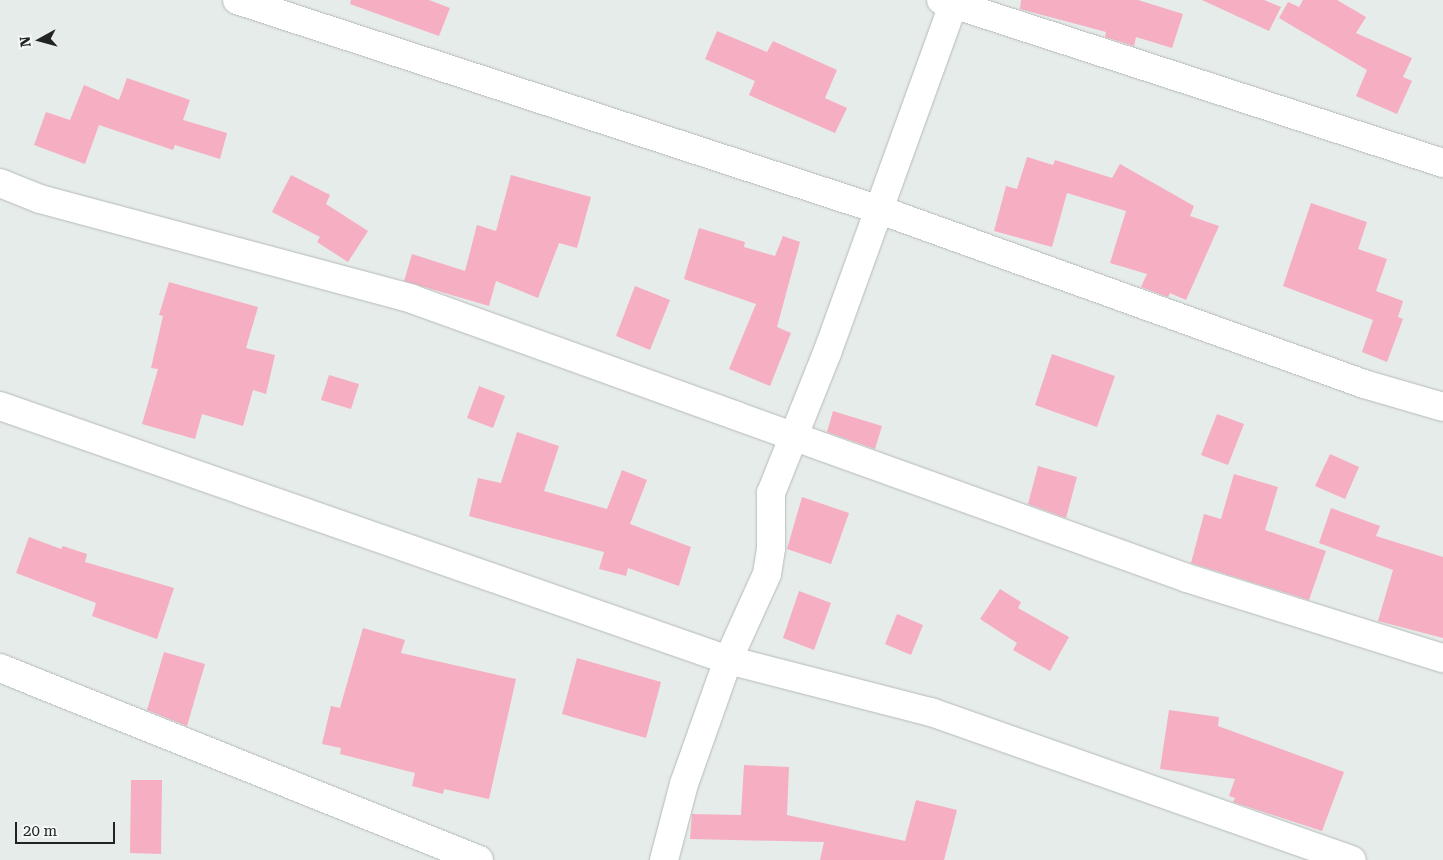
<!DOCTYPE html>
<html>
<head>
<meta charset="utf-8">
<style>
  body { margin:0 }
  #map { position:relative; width:1443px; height:860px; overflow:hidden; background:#e6ece9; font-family:"Roboto Serif",serif }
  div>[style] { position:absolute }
  .building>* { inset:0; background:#f6aec2 }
  .roads { filter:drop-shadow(0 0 1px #b4bab7) drop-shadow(0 0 1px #b4bab7) }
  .minor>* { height:28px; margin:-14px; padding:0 14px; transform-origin:14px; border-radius:14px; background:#fff }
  span { translate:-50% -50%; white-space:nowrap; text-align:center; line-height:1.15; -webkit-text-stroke:4px #f3f9f6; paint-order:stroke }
  .north { position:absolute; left:15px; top:15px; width:50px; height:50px; -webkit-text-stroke:4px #f3f9f6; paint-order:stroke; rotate:263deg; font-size:14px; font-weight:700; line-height:20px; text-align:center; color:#222423 }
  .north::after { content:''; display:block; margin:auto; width:18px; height:22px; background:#222423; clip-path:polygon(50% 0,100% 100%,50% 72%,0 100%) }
  .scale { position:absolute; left:15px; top:822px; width:100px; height:22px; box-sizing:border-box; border:2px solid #222423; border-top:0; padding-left:6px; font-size:15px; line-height:18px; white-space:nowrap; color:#222423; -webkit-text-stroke:4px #f3f9f6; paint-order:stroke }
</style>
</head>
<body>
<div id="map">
  <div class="building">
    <i style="clip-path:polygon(351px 0,429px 0,450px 8px,439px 36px,350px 4px)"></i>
    <i style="clip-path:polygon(1021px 0,1138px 0,1183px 14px,1172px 48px,1136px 37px,1134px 46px,1105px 37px,1106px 32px,1020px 9px)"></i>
    <i style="clip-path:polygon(1202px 0,1264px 0,1281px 7px,1269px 31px)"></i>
    <i style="clip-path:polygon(1303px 0,1337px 0,1366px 17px,1356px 33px,1412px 58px,1403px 77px,1412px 81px,1397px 114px,1356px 96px,1367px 70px,1279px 18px,1288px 2px,1299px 7px)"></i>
    <i style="clip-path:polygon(717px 31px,767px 52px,773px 41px,837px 70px,825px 98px,847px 108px,835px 133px,749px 95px,755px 81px,705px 59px)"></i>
    <i style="clip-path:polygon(127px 78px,190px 100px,183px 120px,227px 133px,220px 159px,175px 145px,173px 150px,99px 125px,85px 164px,34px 145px,46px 112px,70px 120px,84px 85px,119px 100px)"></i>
    <i style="clip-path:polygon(1027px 157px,1053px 165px,1055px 160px,1112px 178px,1120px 164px,1194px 206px,1190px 216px,1219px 226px,1186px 300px,1170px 293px,1168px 297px,1141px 287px,1147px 274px,1110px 263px,1126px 211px,1067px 193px,1052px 247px,994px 231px,1006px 186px,1017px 189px)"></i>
    <i style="clip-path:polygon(291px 175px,330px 195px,326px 204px,368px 231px,348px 262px,317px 242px,320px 237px,272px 212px)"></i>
    <i style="clip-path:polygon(511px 175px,591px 197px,577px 248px,559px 243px,538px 298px,496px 281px,489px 306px,404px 281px,412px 254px,465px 271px,477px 225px,496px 231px)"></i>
    <i style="clip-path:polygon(1311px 203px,1367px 222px,1358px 249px,1387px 259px,1376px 291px,1403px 301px,1398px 317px,1403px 319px,1387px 362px,1362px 352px,1373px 320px,1283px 286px)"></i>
    <i style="clip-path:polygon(699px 228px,745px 242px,744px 247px,775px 256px,783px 236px,800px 242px,777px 327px,791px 333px,770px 386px,729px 369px,756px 304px,684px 279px)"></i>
    <i style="clip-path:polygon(169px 282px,258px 307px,246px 348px,275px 355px,266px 394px,253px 390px,243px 426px,202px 414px,195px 439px,142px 424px,158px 369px,151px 368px,163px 316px,159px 315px)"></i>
    <i style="clip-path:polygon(635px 286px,670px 300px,650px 350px,616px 336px)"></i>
    <i style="clip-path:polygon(1052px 354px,1115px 376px,1097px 427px,1035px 405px)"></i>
    <i style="clip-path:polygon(329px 375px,359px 384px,351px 409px,321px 400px)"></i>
    <i style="clip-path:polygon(479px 386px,505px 396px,493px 428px,467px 418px)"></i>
    <i style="clip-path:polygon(833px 411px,882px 426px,875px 449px,827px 432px)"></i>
    <i style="clip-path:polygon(1217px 414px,1244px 424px,1228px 465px,1201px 455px)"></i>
    <i style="clip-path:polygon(517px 432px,559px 446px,544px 491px,607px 509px,622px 470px,647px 480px,630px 524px,691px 547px,679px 586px,628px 568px,626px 576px,599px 569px,604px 552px,469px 516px,478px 478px,501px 483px)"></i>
    <i style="clip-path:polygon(1330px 454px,1359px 467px,1345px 499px,1315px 486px)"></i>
    <i style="clip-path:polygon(1038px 466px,1077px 477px,1066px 518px,1028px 504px)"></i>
    <i style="clip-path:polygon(1234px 474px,1278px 487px,1265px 530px,1326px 551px,1309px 600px,1191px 563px,1204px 514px,1221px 519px)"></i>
    <i style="clip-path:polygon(802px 497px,849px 513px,831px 564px,787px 549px)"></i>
    <i style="clip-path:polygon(1331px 508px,1380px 526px,1376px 536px,1443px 557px,1443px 638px,1378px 621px,1393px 570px,1319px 543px)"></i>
    <i style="clip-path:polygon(29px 537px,61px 549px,63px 546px,87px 554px,85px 562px,174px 588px,157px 639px,92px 616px,96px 603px,16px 573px)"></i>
    <i style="clip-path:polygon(1000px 589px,1021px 602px,1018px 608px,1069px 637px,1050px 671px,1013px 650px,1017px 643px,980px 619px)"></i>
    <i style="clip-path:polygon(799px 591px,831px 603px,814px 650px,783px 638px)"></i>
    <i style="clip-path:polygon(897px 614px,923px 625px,911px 655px,885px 644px)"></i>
    <i style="clip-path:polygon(363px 628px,405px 640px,401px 653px,516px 679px,489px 799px,444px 789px,443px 794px,412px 786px,415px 773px,340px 754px,341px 748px,322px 744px,331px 706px,340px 708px)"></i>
    <i style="clip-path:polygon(164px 652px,205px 664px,187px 726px,147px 710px)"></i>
    <i style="clip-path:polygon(577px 658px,661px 682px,646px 738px,562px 714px)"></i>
    <i style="clip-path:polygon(1169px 710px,1219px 717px,1218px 726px,1344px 772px,1322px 831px,1233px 802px,1235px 798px,1229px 796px,1235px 779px,1160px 769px)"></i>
    <i style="clip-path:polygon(744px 765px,789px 767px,787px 815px,905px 841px,916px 800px,957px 810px,944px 860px,820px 860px,824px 842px,690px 839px,692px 814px,741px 815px)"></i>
    <i style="clip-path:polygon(131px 780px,162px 780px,161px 854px,130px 853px)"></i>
  </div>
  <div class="roads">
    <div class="minor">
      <i style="left:237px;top:0;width:676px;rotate:18.09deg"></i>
      <i style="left:880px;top:210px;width:514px;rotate:19.77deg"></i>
      <i style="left:1364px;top:384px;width:82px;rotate:16.2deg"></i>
      <i style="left:941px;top:0;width:528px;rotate:17.99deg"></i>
      <i style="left:0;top:183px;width:43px;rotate:21.8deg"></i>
      <i style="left:40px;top:199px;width:385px;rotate:15deg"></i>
      <i style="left:412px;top:299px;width:824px;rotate:19.8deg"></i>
      <i style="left:1187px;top:578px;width:268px;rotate:17.4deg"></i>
      <i style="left:0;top:406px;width:771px;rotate:19.23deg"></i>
      <i style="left:728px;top:660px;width:210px;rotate:14.4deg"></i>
      <i style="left:931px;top:712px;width:446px;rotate:19.4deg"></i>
      <i style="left:0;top:668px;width:516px;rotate:21.84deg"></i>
      <i style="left:664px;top:860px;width:79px;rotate:-75.3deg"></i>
      <i style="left:684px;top:784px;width:132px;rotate:-70.5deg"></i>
      <i style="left:728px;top:660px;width:94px;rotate:-65.6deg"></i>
      <i style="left:767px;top:574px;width:26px;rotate:-81deg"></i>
      <i style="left:771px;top:548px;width:55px;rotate:-90deg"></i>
      <i style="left:771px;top:493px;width:151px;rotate:-68.2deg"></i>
      <i style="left:827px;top:353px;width:375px;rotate:-70.1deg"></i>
    </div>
  </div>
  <div class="north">N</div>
  <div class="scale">20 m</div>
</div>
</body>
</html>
